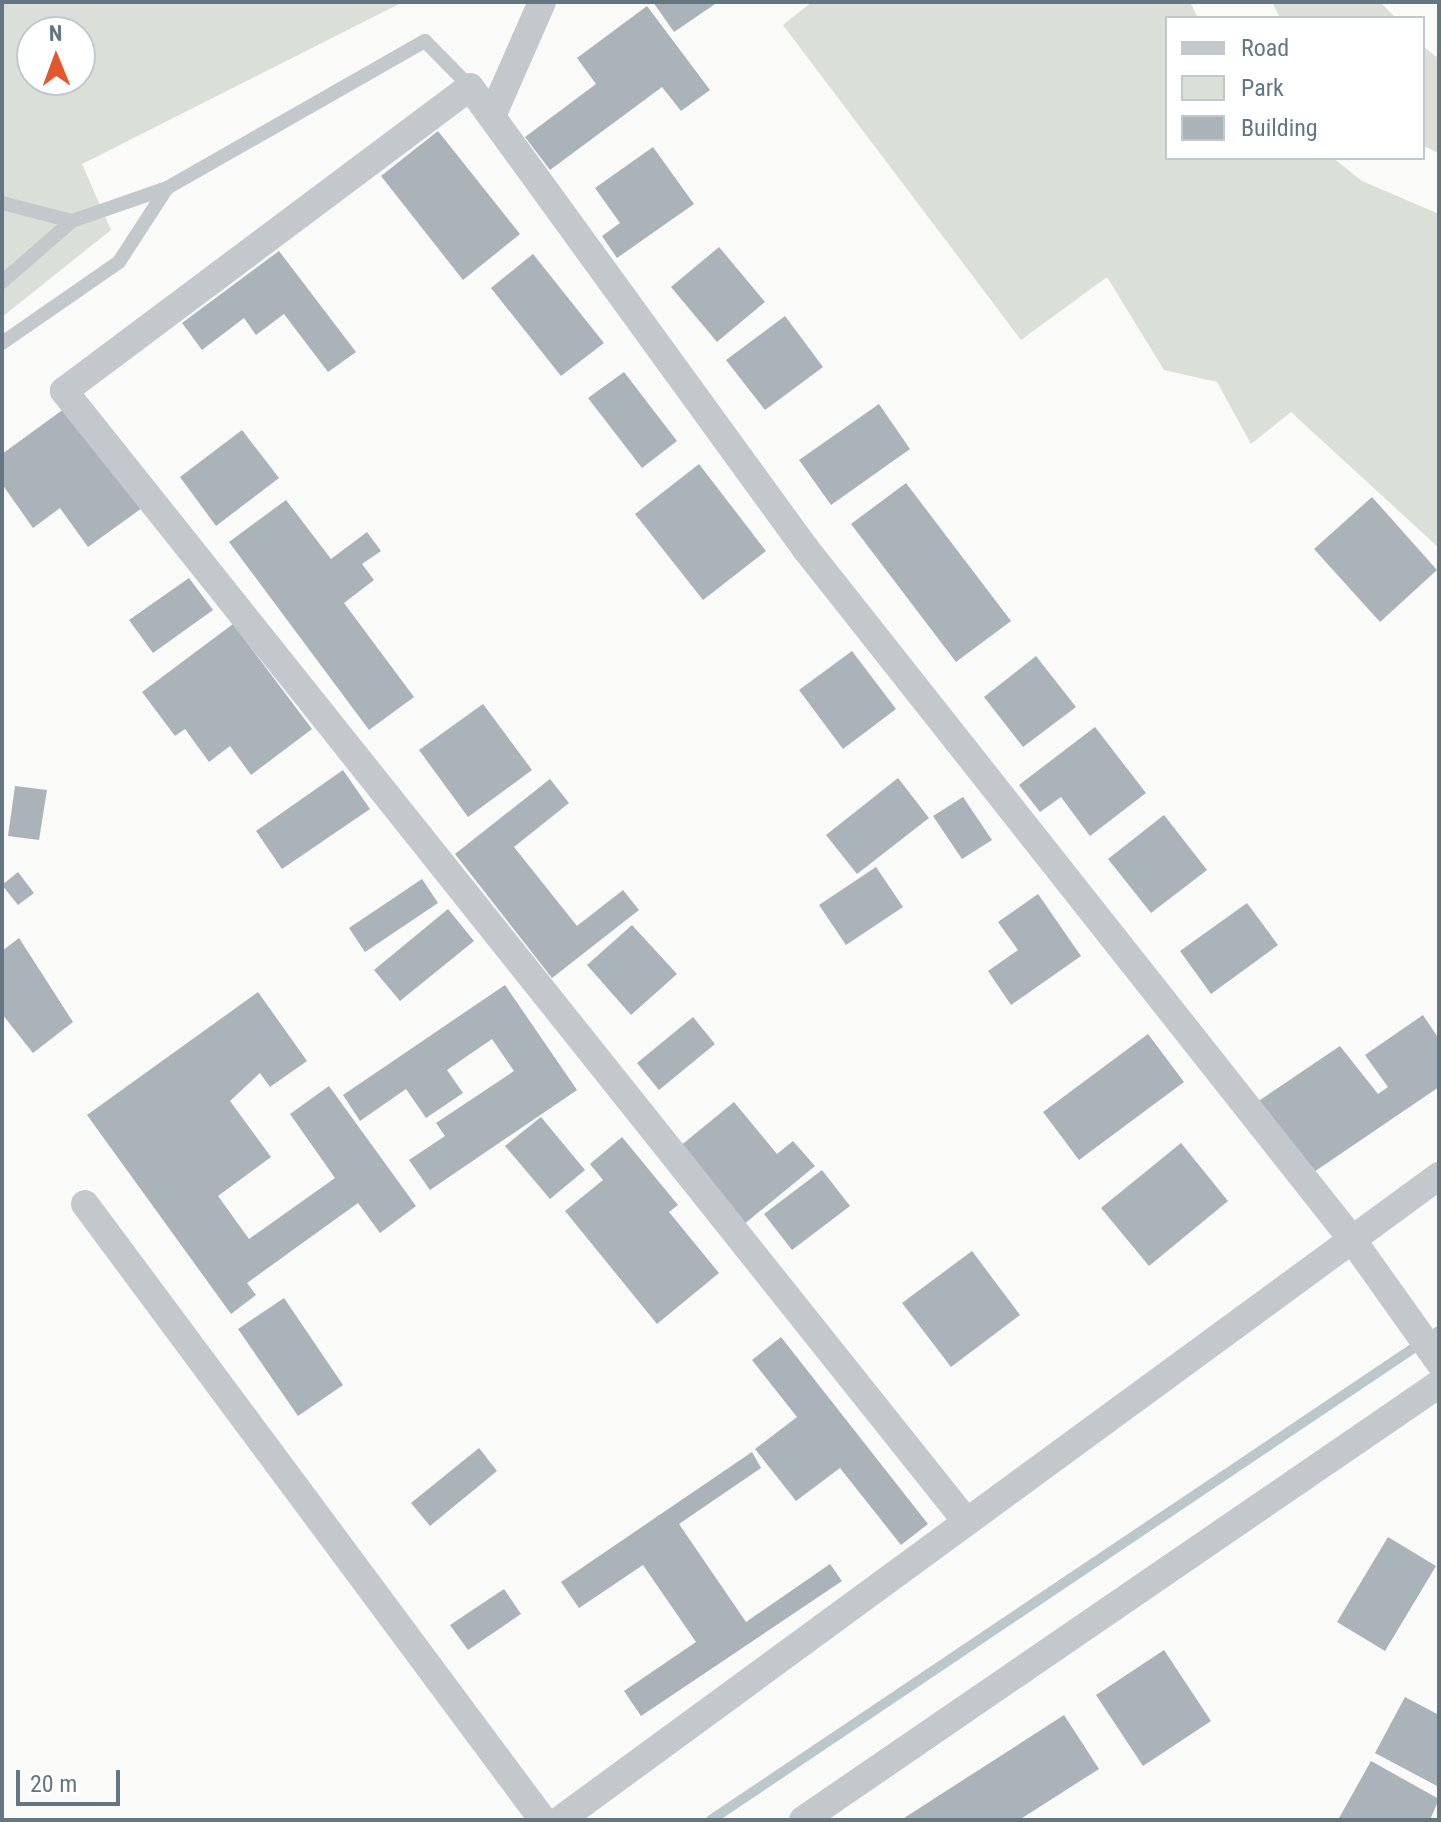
<!DOCTYPE html>
<html>
<head>
<meta charset="utf-8">
<style>
  body { margin:0 }
  #map { position:relative; width:1441px; height:1822px; overflow:hidden; background:#fafaf8; font-family:"Roboto Condensed",sans-serif }
  div>[style] { position:absolute }
  .green>* { inset:0; background:#dadfd7 }
  .stream>* { height:10px; margin:-5px; padding:0 5px; transform-origin:5px; border-radius:5px; background:#bbc7cb }
  .building>* { inset:0; background:#aab3b9 }
  .lane>* { height:14px; margin:-7px; padding:0 7px; transform-origin:7px; border-radius:7px; background:#c3c8cc }
  .street>* { height:28px; margin:-14px; padding:0 14px; transform-origin:14px; border-radius:14px; background:#c3c8cc }
  span { translate:-50% -50%; white-space:nowrap; text-align:center; line-height:1.15; -webkit-text-stroke:8px #fff; paint-order:stroke }
  .frame { position:absolute; inset:0; border:4px solid #657683; pointer-events:none }
  .legend { position:absolute; left:1165px; top:16px; width:260px; height:144px; box-sizing:border-box; background:#fff; border:2px solid #c1c8cd; margin:0; padding:10px 14px; list-style:none; font-size:24px; color:#657683 }
  .legend li { display:flex; align-items:center; gap:16px; height:40px }
  .legend b { width:40px; border:2px solid #c1c8cd }
  .north { position:absolute; left:16px; top:16px; width:80px; height:80px; box-sizing:border-box; background:#fff; border:2px solid #c1c8cd; border-radius:50%; rotate:359deg; font-size:22px; font-weight:700; line-height:32px; text-align:center; color:#657683 }
  .north::after { content:''; display:block; margin:auto; width:28px; height:36px; background:#e4572e; clip-path:polygon(50% 0,100% 100%,50% 72%,0 100%) }
  .scale { position:absolute; left:16px; top:1770px; width:104px; height:36px; box-sizing:border-box; border:4px solid #657683; border-top:0; padding-left:10px; font-size:24px; line-height:28px; white-space:nowrap; color:#657683; -webkit-text-stroke:6px #fff; paint-order:stroke }
</style>
</head>
<body>
<div id="map">
  <div class="green">
    <i style="clip-path:polygon(evenodd,2px 2px,403px 2px,82px 164px,111px 230px,2px 317px,2px 2px,32px 32px,80px 32px,80px 80px,32px 80px,32px 32px)"></i>
    <i style="clip-path:polygon(812px 2px,1190px 2px,1198px 18px,1167px 18px,1167px 158px,1333px 158px,1362px 181px,1439px 214px,1439px 548px,1291px 412px,1251px 444px,1217px 382px,1164px 370px,1107px 277px,1021px 340px,783px 25px)"></i>
    <i style="clip-path:polygon(1272px 2px,1380px 2px,1396px 18px,1280px 18px)"></i>
    <i style="clip-path:polygon(1423px 46px,1439px 59px,1439px 153px,1423px 146px)"></i>
  </div>
  <div class="stream">
    <i style="left:711px;top:1820px;width:877px;rotate:-33.89deg"></i>
  </div>
  <div class="building">
    <i style="clip-path:polygon(653px 2px,718px 2px,674px 32px)"></i>
    <i style="clip-path:polygon(647px 6px,710px 90px,681px 111px,662px 87px,550px 170px,525px 137px,596px 84px,577px 58px)"></i>
    <i style="clip-path:polygon(438px 131px,520px 234px,463px 280px,381px 176px)"></i>
    <i style="clip-path:polygon(653px 147px,694px 204px,617px 258px,602px 236px,620px 223px,595px 188px)"></i>
    <i style="clip-path:polygon(719px 247px,765px 302px,717px 342px,671px 287px)"></i>
    <i style="clip-path:polygon(279px 251px,356px 352px,328px 372px,284px 314px,256px 335px,244px 318px,202px 350px,182px 323px)"></i>
    <i style="clip-path:polygon(533px 254px,604px 343px,561px 376px,491px 288px)"></i>
    <i style="clip-path:polygon(785px 316px,823px 367px,765px 410px,726px 360px)"></i>
    <i style="clip-path:polygon(624px 372px,677px 441px,642px 468px,588px 398px)"></i>
    <i style="clip-path:polygon(879px 404px,910px 449px,831px 505px,799px 460px)"></i>
    <i style="clip-path:polygon(68px 406px,142px 508px,88px 547px,60px 508px,33px 528px,2px 484px,2px 454px)"></i>
    <i style="clip-path:polygon(242px 430px,279px 478px,216px 526px,180px 477px)"></i>
    <i style="clip-path:polygon(699px 464px,766px 551px,703px 600px,635px 514px)"></i>
    <i style="clip-path:polygon(906px 483px,1011px 621px,956px 662px,851px 524px)"></i>
    <i style="clip-path:polygon(1372px 497px,1437px 570px,1380px 622px,1314px 549px)"></i>
    <i style="clip-path:polygon(286px 500px,331px 559px,367px 532px,381px 551px,362px 564px,374px 580px,344px 603px,414px 697px,369px 730px,229px 542px)"></i>
    <i style="clip-path:polygon(189px 578px,213px 610px,153px 653px,129px 620px)"></i>
    <i style="clip-path:polygon(233px 624px,312px 729px,251px 775px,230px 746px,209px 762px,185px 729px,175px 736px,142px 692px)"></i>
    <i style="clip-path:polygon(852px 651px,896px 709px,843px 749px,799px 690px)"></i>
    <i style="clip-path:polygon(1036px 656px,1076px 707px,1023px 747px,984px 697px)"></i>
    <i style="clip-path:polygon(483px 704px,532px 770px,468px 817px,419px 750px)"></i>
    <i style="clip-path:polygon(1095px 727px,1146px 793px,1090px 836px,1061px 797px,1040px 812px,1019px 785px)"></i>
    <i style="clip-path:polygon(343px 770px,370px 809px,282px 869px,256px 831px)"></i>
    <i style="clip-path:polygon(898px 778px,929px 818px,857px 874px,826px 835px)"></i>
    <i style="clip-path:polygon(550px 779px,569px 803px,514px 847px,577px 926px,623px 890px,639px 910px,552px 978px,455px 854px)"></i>
    <i style="clip-path:polygon(15px 786px,47px 790px,39px 840px,8px 836px)"></i>
    <i style="clip-path:polygon(963px 797px,992px 840px,962px 859px,933px 816px)"></i>
    <i style="clip-path:polygon(1164px 815px,1207px 870px,1151px 913px,1108px 859px)"></i>
    <i style="clip-path:polygon(876px 867px,903px 907px,846px 945px,819px 905px)"></i>
    <i style="clip-path:polygon(18px 872px,34px 893px,18px 905px,2px 885px)"></i>
    <i style="clip-path:polygon(422px 879px,438px 903px,365px 952px,349px 928px)"></i>
    <i style="clip-path:polygon(1038px 894px,1081px 956px,1011px 1005px,988px 971px,1018px 950px,998px 922px)"></i>
    <i style="clip-path:polygon(1247px 903px,1278px 945px,1211px 994px,1180px 951px)"></i>
    <i style="clip-path:polygon(448px 909px,474px 941px,400px 1001px,374px 970px)"></i>
    <i style="clip-path:polygon(632px 925px,677px 974px,631px 1015px,587px 965px)"></i>
    <i style="clip-path:polygon(19px 938px,73px 1022px,33px 1053px,2px 1014px,2px 951px)"></i>
    <i style="clip-path:polygon(505px 985px,577px 1090px,430px 1190px,409px 1160px,445px 1136px,436px 1123px,514px 1071px,492px 1039px,447px 1070px,463px 1093px,426px 1118px,406px 1089px,360px 1121px,343px 1095px)"></i>
    <i style="clip-path:polygon(258px 992px,307px 1061px,270px 1087px,260px 1073px,230px 1101px,271px 1157px,218px 1196px,249px 1239px,335px 1178px,290px 1114px,329px 1086px,416px 1206px,380px 1233px,358px 1203px,247px 1283px,256px 1295px,231px 1314px,87px 1115px)"></i>
    <i style="clip-path:polygon(1423px 1015px,1439px 1039px,1439px 1087px,1308px 1176px,1257px 1102px,1340px 1046px,1378px 1094px,1388px 1087px,1365px 1055px)"></i>
    <i style="clip-path:polygon(693px 1017px,715px 1044px,659px 1090px,637px 1063px)"></i>
    <i style="clip-path:polygon(1148px 1034px,1184px 1082px,1079px 1160px,1043px 1112px)"></i>
    <i style="clip-path:polygon(734px 1102px,777px 1154px,793px 1141px,815px 1166px,743px 1225px,679px 1147px)"></i>
    <i style="clip-path:polygon(541px 1117px,585px 1170px,550px 1199px,505px 1146px)"></i>
    <i style="clip-path:polygon(622px 1137px,678px 1205px,669px 1212px,719px 1273px,657px 1324px,565px 1211px,603px 1180px,590px 1164px)"></i>
    <i style="clip-path:polygon(1181px 1143px,1228px 1201px,1149px 1266px,1101px 1208px)"></i>
    <i style="clip-path:polygon(822px 1170px,850px 1206px,792px 1250px,764px 1214px)"></i>
    <i style="clip-path:polygon(972px 1251px,1020px 1315px,951px 1367px,902px 1303px)"></i>
    <i style="clip-path:polygon(284px 1298px,343px 1385px,298px 1416px,238px 1329px)"></i>
    <i style="clip-path:polygon(781px 1337px,928px 1524px,901px 1545px,840px 1468px,796px 1501px,755px 1449px,797px 1417px,752px 1360px)"></i>
    <i style="clip-path:polygon(479px 1448px,497px 1471px,430px 1526px,411px 1503px)"></i>
    <i style="clip-path:polygon(752px 1452px,761px 1468px,679px 1524px,746px 1622px,830px 1564px,842px 1581px,641px 1716px,624px 1691px,696px 1642px,643px 1565px,579px 1608px,561px 1582px)"></i>
    <i style="clip-path:polygon(1388px 1537px,1436px 1566px,1385px 1651px,1337px 1622px)"></i>
    <i style="clip-path:polygon(504px 1589px,521px 1614px,468px 1650px,450px 1625px)"></i>
    <i style="clip-path:polygon(1164px 1650px,1211px 1721px,1143px 1766px,1096px 1695px)"></i>
    <i style="clip-path:polygon(1405px 1697px,1439px 1715px,1439px 1787px,1375px 1753px)"></i>
    <i style="clip-path:polygon(1064px 1715px,1099px 1769px,1019px 1820px,901px 1820px)"></i>
    <i style="clip-path:polygon(1371px 1761px,1439px 1799px,1430px 1820px,1339px 1818px)"></i>
  </div>
  <div class="lane">
    <i style="left:167px;top:188px;width:297px;rotate:-29.7deg"></i>
    <i style="left:425px;top:41px;width:64px;rotate:45.6deg"></i>
    <i style="left:2px;top:203px;width:72px;rotate:14.4deg"></i>
    <i style="left:2px;top:282px;width:93px;rotate:-41.1deg"></i>
    <i style="left:72px;top:221px;width:101px;rotate:-19.2deg"></i>
    <i style="left:167px;top:188px;width:88px;rotate:123deg"></i>
    <i style="left:119px;top:262px;width:142px;rotate:145.3deg"></i>
  </div>
  <div class="street">
    <i style="left:492px;top:116px;width:124px;rotate:-66.3deg"></i>
    <i style="left:85px;top:1204px;width:768px;rotate:53.37deg"></i>
    <i style="left:966px;top:1521px;width:1446px;rotate:-128.6deg"></i>
    <i style="left:64px;top:391px;width:507px;rotate:-36.82deg"></i>
    <i style="left:470px;top:87px;width:570px;rotate:53.99deg"></i>
    <i style="left:805px;top:548px;width:880px;rotate:51.65deg"></i>
    <i style="left:1351px;top:1238px;width:152px;rotate:54.6deg"></i>
    <i style="left:560px;top:1820px;width:1090px;rotate:-36.23deg"></i>
    <i style="left:803px;top:1820px;width:771px;rotate:-34.43deg"></i>
  </div>
  <div class="frame"></div>
  <ul class="legend">
  <li><b style="height:10px;background:#c3c8cc"></b>Road</li>
  <li><b style="height:22px;background:#dadfd7"></b>Park</li>
  <li><b style="height:22px;background:#aab3b9"></b>Building</li>
  </ul>
  <div class="north">N</div>
  <div class="scale">20 m</div>
</div>
</body>
</html>
